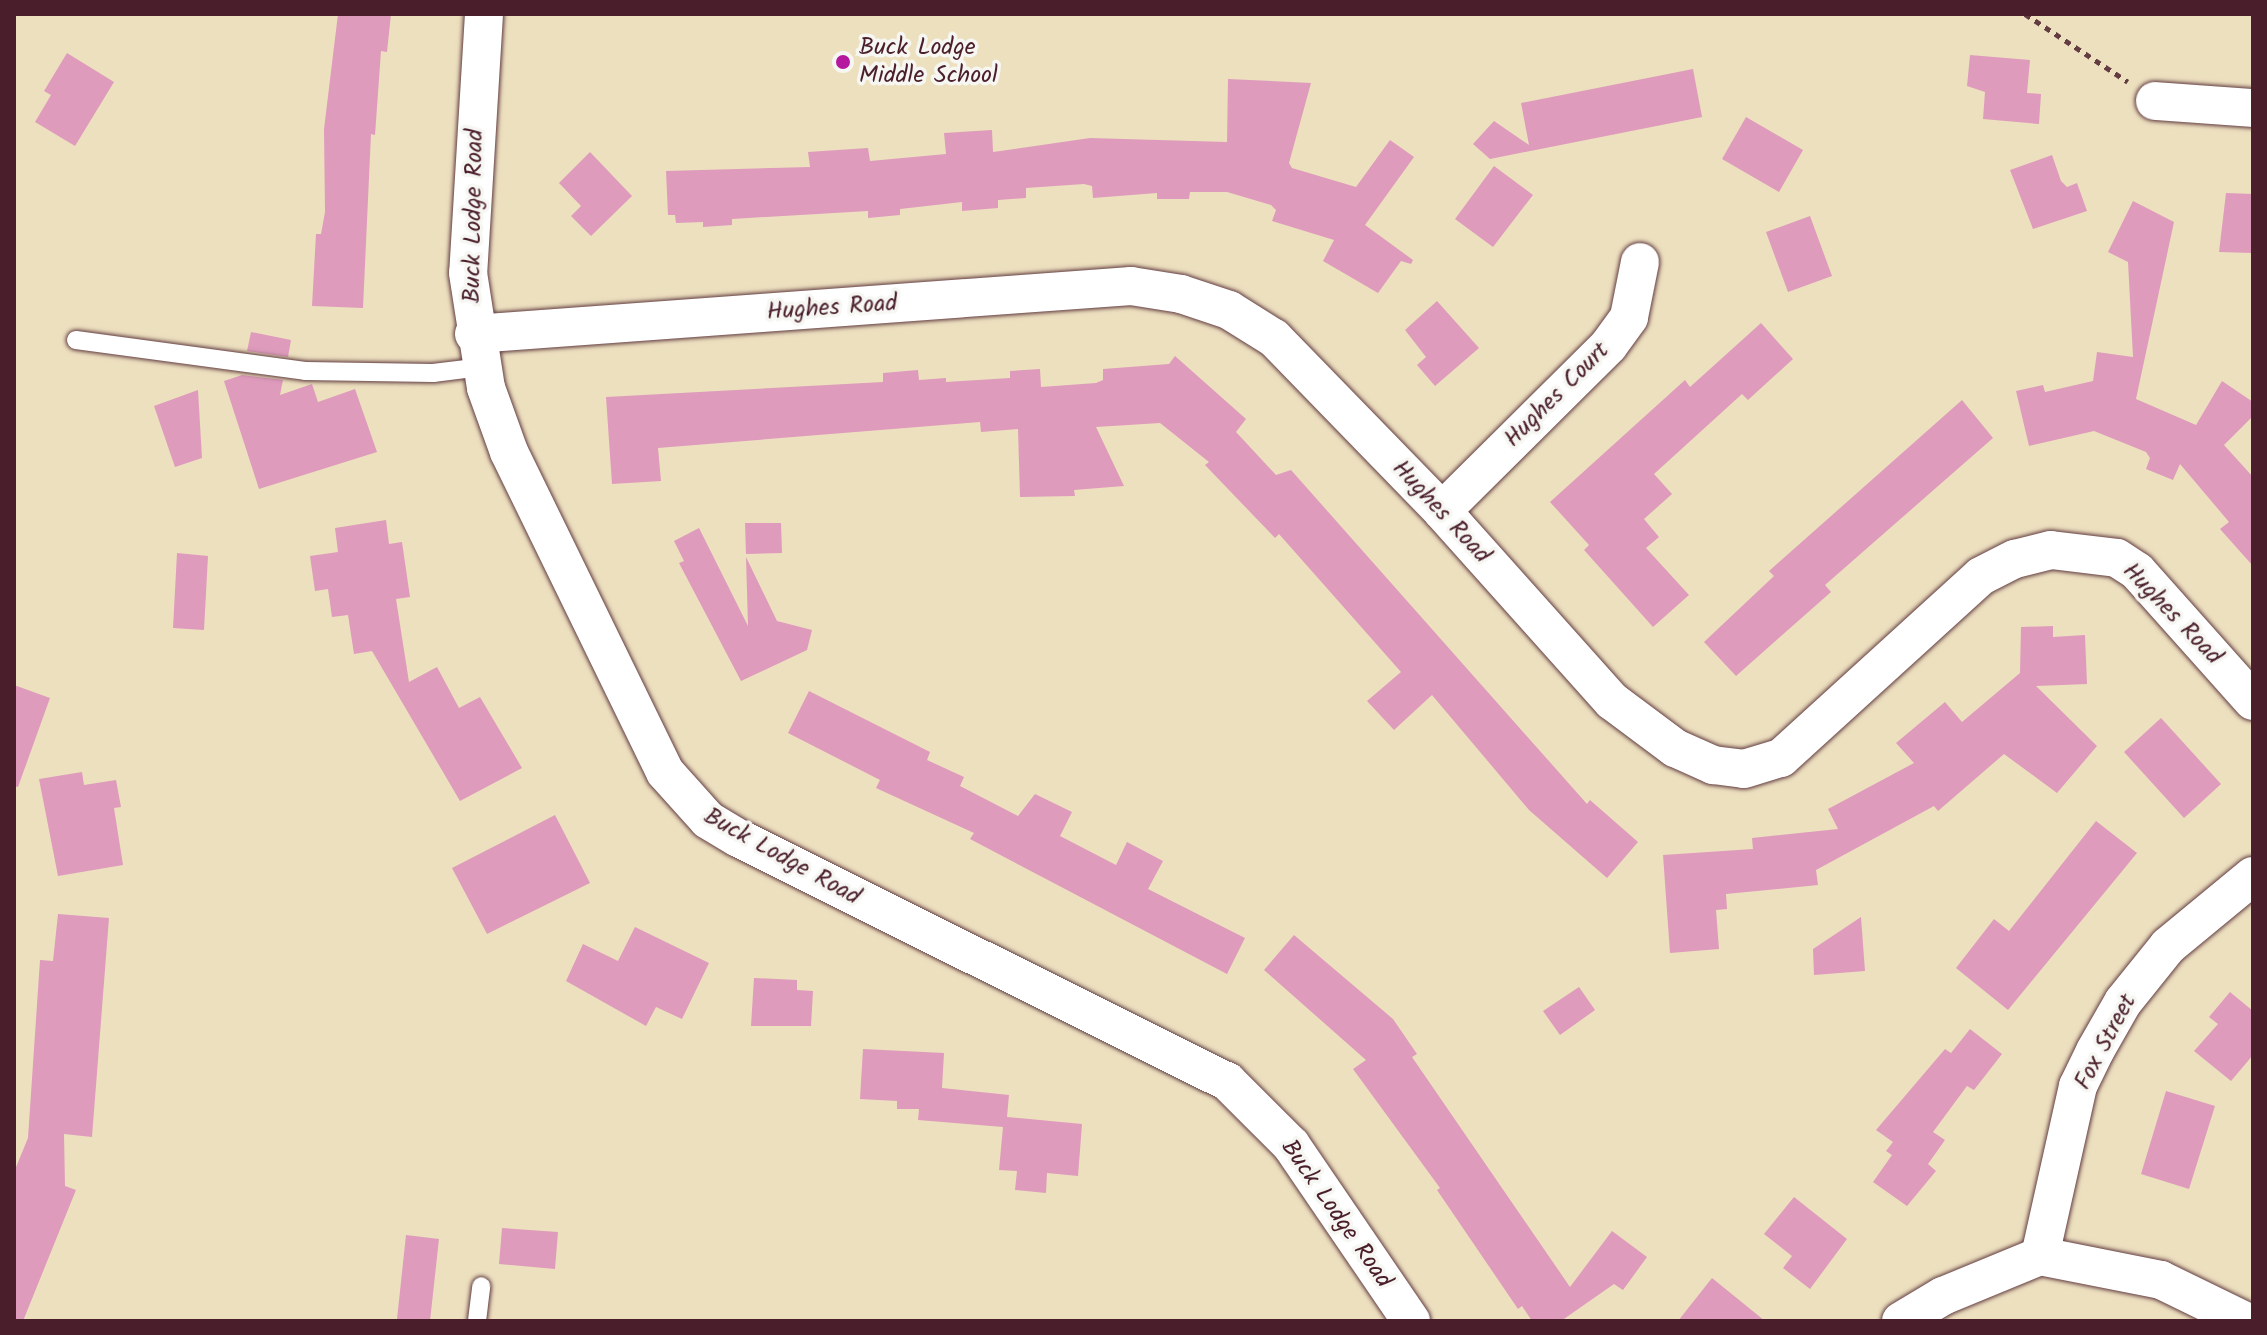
<!DOCTYPE html>
<html>
<head>
<meta charset="utf-8">
<style>
  body { margin:0 }
  #map { position:relative; width:2267px; height:1335px; overflow:hidden; background:#ede0bf; font-family:Kalam,sans-serif }
  div>[style] { position:absolute }
  .building>* { inset:0; background:#de9bbc }
  .path>* { height:5px; margin-top:-2.5px; transform-origin:0; background:repeating-linear-gradient(90deg,#623c41 0 6px,transparent 0 12px) }
  .roads { filter:drop-shadow(0 0 2px #623c41) drop-shadow(0 0 2px #623c41) }
  .service>* { height:18px; margin:-9px; padding:0 9px; transform-origin:9px; border-radius:9px; background:#fff }
  .minor>* { height:38px; margin:-19px; padding:0 19px; transform-origin:19px; border-radius:19px; background:#fff }
  .dots>* { width:22px; height:22px; translate:-50% -50%; box-sizing:border-box; border:4px solid #f6f6f2; border-radius:50% }
  span { translate:-50% -50%; white-space:nowrap; text-align:center; line-height:1.15; -webkit-text-stroke:7px #f6f6f2; paint-order:stroke }
  .poi-label { font-size:24px; color:#4a1f2b }
  .left { translate:0 -50%; text-align:left }
  .street-label { font-size:24px; color:#4a1f2b }
  .frame { position:absolute; inset:0; border:16px solid #4a1f2b; pointer-events:none }
</style>
</head>
<body>
<div id="map">
  <div class="building">
    <i style="clip-path:polygon(338px 14px,391px 14px,387px 52px,381px 51px,375px 135px,371px 134px,363px 308px,312px 306px,316px 234px,321px 234px,325px 212px,324px 129px)"></i>
    <i style="clip-path:polygon(67px 53px,114px 82px,75px 146px,35px 122px,51px 95px,44px 91px)"></i>
    <i style="clip-path:polygon(1970px 55px,2030px 60px,2027px 93px,2041px 94px,2039px 124px,1983px 119px,1985px 92px,1967px 86px)"></i>
    <i style="clip-path:polygon(1693px 69px,1702px 117px,1490px 159px,1473px 144px,1494px 121px,1529px 145px,1521px 103px)"></i>
    <i style="clip-path:polygon(1228px 79px,1311px 83px,1289px 163px,1292px 168px,1356px 187px,1390px 140px,1414px 157px,1365px 225px,1413px 260px,1411px 264px,1401px 261px,1378px 293px,1323px 261px,1334px 240px,1272px 221px,1276px 210px,1271px 205px,1227px 192px,1190px 192px,1189px 199px,1157px 199px,1157px 193px,1093px 198px,1092px 186px,1084px 184px,1026px 188px,1026px 198px,998px 200px,998px 208px,962px 211px,962px 202px,900px 209px,900px 215px,868px 218px,868px 211px,732px 219px,732px 225px,703px 227px,703px 222px,676px 223px,675px 215px,668px 215px,666px 171px,810px 167px,808px 152px,868px 148px,870px 161px,946px 154px,944px 133px,992px 130px,993px 152px,1090px 138px,1227px 142px)"></i>
    <i style="clip-path:polygon(1746px 117px,1803px 150px,1779px 192px,1722px 159px)"></i>
    <i style="clip-path:polygon(590px 152px,632px 196px,591px 236px,571px 216px,581px 206px,559px 183px)"></i>
    <i style="clip-path:polygon(2052px 155px,2061px 181px,2067px 187px,2077px 183px,2087px 211px,2033px 229px,2010px 170px)"></i>
    <i style="clip-path:polygon(1494px 166px,1533px 195px,1493px 247px,1455px 219px)"></i>
    <i style="clip-path:polygon(2226px 193px,2253px 194px,2253px 253px,2219px 252px)"></i>
    <i style="clip-path:polygon(2133px 201px,2174px 222px,2136px 399px,2196px 425px,2222px 381px,2253px 402px,2253px 416px,2224px 445px,2253px 477px,2253px 566px,2220px 529px,2229px 522px,2180px 464px,2173px 480px,2146px 469px,2150px 458px,2146px 452px,2094px 431px,2029px 446px,2016px 391px,2043px 385px,2045px 392px,2093px 381px,2097px 352px,2133px 357px,2128px 262px,2108px 252px)"></i>
    <i style="clip-path:polygon(1810px 216px,1832px 276px,1788px 292px,1766px 232px)"></i>
    <i style="clip-path:polygon(1437px 301px,1479px 348px,1435px 386px,1417px 365px,1426px 357px,1405px 330px)"></i>
    <i style="clip-path:polygon(1761px 323px,1793px 359px,1748px 400px,1742px 394px,1654px 474px,1672px 494px,1644px 519px,1659px 537px,1646px 548px,1689px 595px,1653px 627px,1584px 550px,1589px 545px,1550px 502px,1685px 380px,1690px 387px)"></i>
    <i style="clip-path:polygon(251px 332px,291px 340px,288px 357px,247px 351px)"></i>
    <i style="clip-path:polygon(1175px 356px,1246px 419px,1236px 432px,1276px 475px,1291px 470px,1587px 804px,1590px 800px,1638px 842px,1607px 878px,1529px 810px,1432px 695px,1394px 730px,1367px 701px,1401px 672px,1279px 534px,1275px 538px,1205px 465px,1209px 462px,1160px 423px,1096px 427px,1124px 486px,1074px 490px,1075px 496px,1020px 497px,1018px 429px,981px 432px,980px 422px,658px 448px,661px 481px,612px 484px,606px 397px,883px 382px,883px 373px,918px 370px,919px 380px,946px 378px,946px 382px,1010px 378px,1010px 371px,1040px 369px,1041px 387px,1096px 383px,1103px 380px,1103px 369px,1169px 364px)"></i>
    <i style="clip-path:polygon(242px 375px,283px 380px,280px 395px,312px 384px,318px 402px,355px 389px,377px 452px,259px 489px,224px 381px)"></i>
    <i style="clip-path:polygon(198px 390px,202px 458px,175px 467px,154px 406px)"></i>
    <i style="clip-path:polygon(1962px 400px,1993px 438px,1825px 585px,1831px 592px,1736px 676px,1704px 642px,1774px 576px,1769px 571px)"></i>
    <i style="clip-path:polygon(386px 520px,389px 544px,402px 542px,410px 597px,396px 599px,409px 682px,437px 667px,459px 708px,480px 697px,522px 768px,460px 801px,372px 651px,354px 654px,348px 615px,332px 617px,328px 589px,315px 591px,310px 556px,338px 552px,335px 528px)"></i>
    <i style="clip-path:polygon(745px 523px,781px 523px,782px 553px,746px 554px)"></i>
    <i style="clip-path:polygon(699px 528px,748px 626px,746px 557px,777px 621px,812px 630px,807px 650px,741px 681px,679px 563px,684px 561px,674px 541px)"></i>
    <i style="clip-path:polygon(177px 553px,208px 556px,204px 630px,173px 628px)"></i>
    <i style="clip-path:polygon(2053px 626px,2053px 637px,2085px 635px,2087px 684px,2036px 686px,2097px 746px,2057px 793px,2004px 754px,1938px 811px,1934px 806px,1816px 870px,1818px 885px,1726px 894px,1727px 909px,1716px 910px,1719px 949px,1670px 953px,1663px 855px,1753px 849px,1752px 838px,1838px 829px,1828px 809px,1914px 763px,1896px 743px,1945px 702px,1962px 722px,2020px 673px,2021px 627px)"></i>
    <i style="clip-path:polygon(14px 685px,50px 698px,18px 787px,14px 786px)"></i>
    <i style="clip-path:polygon(809px 691px,930px 752px,927px 760px,964px 777px,960px 786px,1018px 816px,1035px 794px,1072px 812px,1060px 836px,1116px 865px,1127px 842px,1163px 861px,1148px 889px,1245px 938px,1227px 974px,970px 839px,974px 833px,876px 788px,880px 780px,788px 733px)"></i>
    <i style="clip-path:polygon(2161px 718px,2221px 784px,2184px 818px,2124px 752px)"></i>
    <i style="clip-path:polygon(82px 772px,84px 785px,116px 780px,121px 807px,114px 808px,123px 865px,58px 876px,39px 779px)"></i>
    <i style="clip-path:polygon(555px 815px,590px 883px,487px 934px,452px 868px)"></i>
    <i style="clip-path:polygon(2096px 821px,2137px 853px,2008px 1010px,1956px 968px,1994px 919px,2009px 931px)"></i>
    <i style="clip-path:polygon(58px 914px,109px 918px,92px 1137px,64px 1134px,65px 1186px,76px 1190px,23px 1321px,14px 1321px,14px 1172px,28px 1138px,40px 960px,53px 961px)"></i>
    <i style="clip-path:polygon(1861px 917px,1865px 971px,1814px 975px,1813px 949px)"></i>
    <i style="clip-path:polygon(635px 927px,709px 963px,682px 1019px,656px 1007px,646px 1026px,566px 981px,583px 944px,618px 961px)"></i>
    <i style="clip-path:polygon(1294px 935px,1393px 1019px,1417px 1054px,1412px 1057px,1570px 1287px,1612px 1231px,1647px 1257px,1623px 1290px,1614px 1284px,1561px 1321px,1532px 1321px,1522px 1306px,1518px 1309px,1437px 1190px,1440px 1188px,1353px 1069px,1366px 1060px,1264px 970px)"></i>
    <i style="clip-path:polygon(754px 978px,797px 980px,797px 990px,813px 991px,811px 1026px,751px 1026px)"></i>
    <i style="clip-path:polygon(1579px 987px,1595px 1010px,1560px 1035px,1543px 1011px)"></i>
    <i style="clip-path:polygon(2230px 992px,2253px 1011px,2253px 1055px,2231px 1081px,2194px 1051px,2218px 1024px,2209px 1017px)"></i>
    <i style="clip-path:polygon(1970px 1029px,2002px 1054px,1974px 1090px,1967px 1086px,1933px 1132px,1945px 1140px,1928px 1164px,1936px 1171px,1907px 1206px,1873px 1182px,1892px 1155px,1886px 1151px,1893px 1142px,1876px 1130px,1945px 1049px,1951px 1053px)"></i>
    <i style="clip-path:polygon(863px 1049px,944px 1053px,942px 1088px,1009px 1095px,1007px 1117px,1082px 1124px,1078px 1176px,1047px 1173px,1046px 1193px,1015px 1190px,1017px 1171px,999px 1170px,1003px 1127px,918px 1120px,919px 1109px,897px 1109px,897px 1101px,860px 1099px)"></i>
    <i style="clip-path:polygon(2166px 1091px,2215px 1106px,2189px 1189px,2141px 1174px)"></i>
    <i style="clip-path:polygon(1794px 1197px,1847px 1239px,1810px 1289px,1783px 1268px,1792px 1256px,1764px 1234px)"></i>
    <i style="clip-path:polygon(502px 1228px,558px 1232px,555px 1269px,499px 1264px)"></i>
    <i style="clip-path:polygon(406px 1235px,439px 1239px,430px 1321px,397px 1319px)"></i>
    <i style="clip-path:polygon(1712px 1278px,1765px 1321px,1678px 1321px)"></i>
  </div>
  <div class="path">
    <i style="left:2025px;top:14px;width:123px;rotate:33.4deg"></i>
  </div>
  <div class="roads">
    <div class="service">
      <i style="left:76px;top:340px;width:231px;rotate:7.7deg"></i>
      <i style="left:305px;top:371px;width:128px;rotate:0.9deg"></i>
      <i style="left:433px;top:373px;width:48px;rotate:-7.1deg"></i>
      <i style="left:477px;top:1321px;width:35px;rotate:-83deg"></i>
    </div>
    <div class="minor">
      <i style="left:484px;top:14px;width:259px;rotate:93.5deg"></i>
      <i style="left:468px;top:273px;width:116px;rotate:81.1deg"></i>
      <i style="left:486px;top:388px;width:68px;rotate:70.2deg"></i>
      <i style="left:509px;top:452px;width:356px;rotate:64deg"></i>
      <i style="left:665px;top:772px;width:64px;rotate:48.1deg"></i>
      <i style="left:708px;top:820px;width:35px;rotate:31deg"></i>
      <i style="left:738px;top:838px;width:547px;rotate:26.47deg"></i>
      <i style="left:1228px;top:1082px;width:89px;rotate:45deg"></i>
      <i style="left:1291px;top:1145px;width:213px;rotate:55.7deg"></i>
      <i style="left:2155px;top:101px;width:98px;rotate:4.1deg"></i>
      <i style="left:474px;top:334px;width:659px;rotate:-4.18deg"></i>
      <i style="left:1131px;top:286px;width:51px;rotate:9.1deg"></i>
      <i style="left:1181px;top:294px;width:51px;rotate:18.4deg"></i>
      <i style="left:1229px;top:310px;width:53px;rotate:31.9deg"></i>
      <i style="left:1274px;top:338px;width:241px;rotate:45.8deg"></i>
      <i style="left:1442px;top:511px;width:255px;rotate:48.2deg"></i>
      <i style="left:1612px;top:701px;width:79px;rotate:36.7deg"></i>
      <i style="left:1675px;top:748px;width:42px;rotate:24.1deg"></i>
      <i style="left:1713px;top:765px;width:31px;rotate:7deg"></i>
      <i style="left:1744px;top:769px;width:39px;rotate:-17deg"></i>
      <i style="left:1781px;top:758px;width:270px;rotate:-42.3deg"></i>
      <i style="left:1981px;top:576px;width:38px;rotate:-27deg"></i>
      <i style="left:2015px;top:559px;width:37px;rotate:-14deg"></i>
      <i style="left:2051px;top:550px;width:66px;rotate:6.9deg"></i>
      <i style="left:2117px;top:558px;width:24px;rotate:33deg"></i>
      <i style="left:2137px;top:571px;width:174px;rotate:48.3deg"></i>
      <i style="left:1442px;top:511px;width:235px;rotate:-44.8deg"></i>
      <i style="left:1609px;top:345px;width:34px;rotate:-54deg"></i>
      <i style="left:1629px;top:317px;width:56px;rotate:-78.7deg"></i>
      <i style="left:2040px;top:1256px;width:174px;rotate:-77.4deg"></i>
      <i style="left:2078px;top:1086px;width:39px;rotate:-64deg"></i>
      <i style="left:2095px;top:1051px;width:56px;rotate:-60.3deg"></i>
      <i style="left:2123px;top:1002px;width:72px;rotate:-51.2deg"></i>
      <i style="left:2168px;top:946px;width:110px;rotate:-39.5deg"></i>
      <i style="left:1901px;top:1321px;width:49px;rotate:-30.8deg"></i>
      <i style="left:1943px;top:1296px;width:105px;rotate:-22.4deg"></i>
      <i style="left:2040px;top:1256px;width:123px;rotate:11.2deg"></i>
      <i style="left:2161px;top:1280px;width:93px;rotate:26deg"></i>
    </div>
  </div>
  <div class="dots">
    <i style="left:843px;top:62px;background:#b5179e"></i>
  </div>
  <div class="poi-label">
    <span class="left" style="left:859px;top:62px">Buck Lodge<br>Middle School</span>
  </div>
  <div class="street-label">
    <span style="left:474px;top:216px;rotate:-89deg">Buck Lodge Road</span>
    <span style="left:832px;top:308px;rotate:-4deg">Hughes Road</span>
    <span style="left:1557px;top:395px;rotate:-45deg">Hughes Court</span>
    <span style="left:1441px;top:512px;rotate:47deg">Hughes Road</span>
    <span style="left:2172px;top:614px;rotate:46deg">Hughes Road</span>
    <span style="left:782px;top:857px;rotate:29deg">Buck Lodge Road</span>
    <span style="left:2106px;top:1042px;rotate:-62deg">Fox Street</span>
    <span style="left:1336px;top:1214px;rotate:55deg">Buck Lodge Road</span>
  </div>
  <div class="frame"></div>
</div>
</body>
</html>
